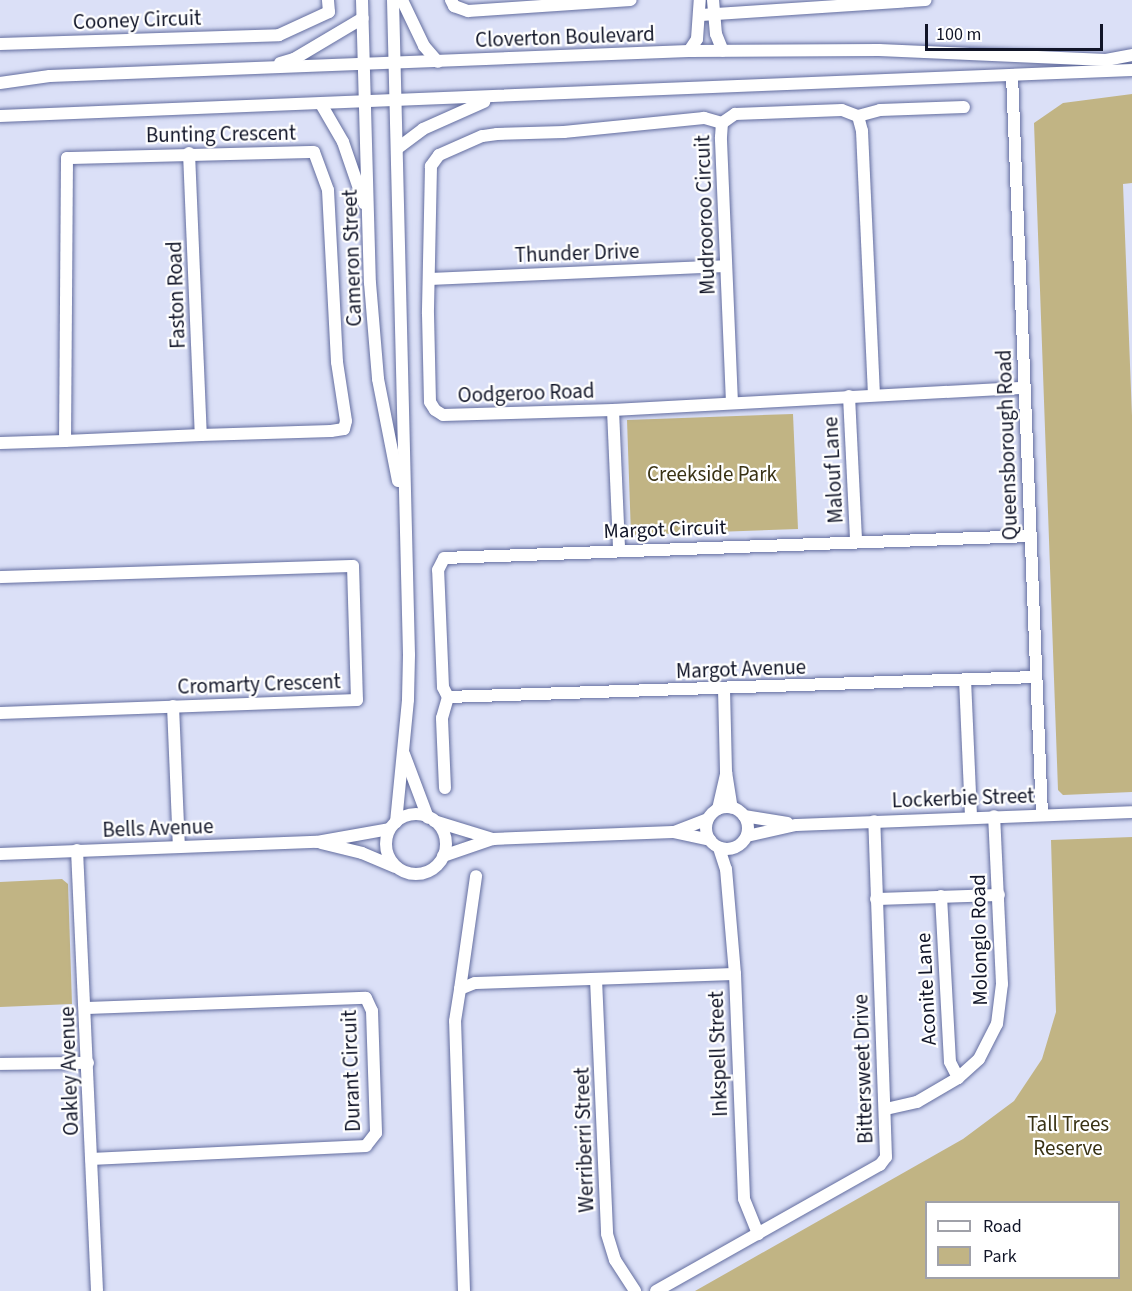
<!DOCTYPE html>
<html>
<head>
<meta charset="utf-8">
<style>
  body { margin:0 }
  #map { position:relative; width:1132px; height:1291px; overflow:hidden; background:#dbe0f7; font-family:"Source Sans 3",sans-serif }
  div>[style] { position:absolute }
  .green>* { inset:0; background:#c1b484 }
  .roads { filter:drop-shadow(0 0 2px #636d9f) drop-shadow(0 0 2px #636d9f) }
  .minor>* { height:12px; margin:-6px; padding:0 6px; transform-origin:6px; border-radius:6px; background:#fff }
  .minor>.ring { margin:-6px; padding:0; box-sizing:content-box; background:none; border:12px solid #fff; border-radius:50% }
  span { translate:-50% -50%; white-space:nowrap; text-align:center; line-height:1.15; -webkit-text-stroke:4.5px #fff; paint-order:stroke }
  .street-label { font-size:21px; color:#111528 }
  .park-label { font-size:21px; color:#393214 }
  .legend { position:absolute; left:925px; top:1201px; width:195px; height:78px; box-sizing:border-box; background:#fff; border:2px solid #a0a1a9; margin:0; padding:8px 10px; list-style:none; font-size:18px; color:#111528 }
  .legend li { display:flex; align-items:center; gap:12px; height:30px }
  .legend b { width:30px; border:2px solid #a0a1a9 }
  .scale { position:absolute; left:925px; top:24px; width:178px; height:27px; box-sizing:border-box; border:3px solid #111528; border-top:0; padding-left:8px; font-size:18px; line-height:21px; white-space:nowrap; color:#111528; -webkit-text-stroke:4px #fff; paint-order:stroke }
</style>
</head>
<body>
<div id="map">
  <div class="green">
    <i style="clip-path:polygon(1132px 94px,1132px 183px,1123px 184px,1132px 416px,1132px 792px,1063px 795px,1058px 790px,1034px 123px,1063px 103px)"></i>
    <i style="clip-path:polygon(793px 414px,798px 529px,631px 535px,627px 420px)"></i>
    <i style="clip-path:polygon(evenodd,1132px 837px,1132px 1291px,695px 1291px,963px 1139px,1014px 1101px,1042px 1059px,1056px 1012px,1051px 840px,1132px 837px,926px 1202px,1118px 1202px,1118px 1278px,926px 1278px,926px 1202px)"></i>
    <i style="clip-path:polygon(62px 879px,68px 884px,72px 1004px,0 1007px,0 882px)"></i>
  </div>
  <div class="roads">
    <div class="minor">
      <i style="left:362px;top:0;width:283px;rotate:88.4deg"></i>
      <i style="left:370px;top:283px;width:96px;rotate:85.2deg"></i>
      <i style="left:378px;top:379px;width:104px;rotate:78.9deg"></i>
      <i style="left:393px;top:0;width:655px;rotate:88.6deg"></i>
      <i style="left:409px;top:655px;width:45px;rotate:91.3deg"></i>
      <i style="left:408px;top:700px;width:123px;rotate:95.6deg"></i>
      <i style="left:402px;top:0;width:51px;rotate:64.4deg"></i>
      <i style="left:424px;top:46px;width:21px;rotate:49deg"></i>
      <i style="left:451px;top:0;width:7px;rotate:63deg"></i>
      <i style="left:454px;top:6px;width:15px;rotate:20deg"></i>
      <i style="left:468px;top:11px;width:163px;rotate:-3.9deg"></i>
      <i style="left:713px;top:0;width:34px;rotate:85deg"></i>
      <i style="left:716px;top:34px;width:18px;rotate:68deg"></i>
      <i style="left:701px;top:15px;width:225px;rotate:-3.8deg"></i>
      <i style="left:0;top:44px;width:279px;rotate:-1.8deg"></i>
      <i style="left:279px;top:35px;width:55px;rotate:-24.7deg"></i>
      <i style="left:329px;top:12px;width:12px;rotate:-95deg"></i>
      <i style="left:689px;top:51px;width:14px;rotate:-56deg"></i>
      <i style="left:697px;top:39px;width:39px;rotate:-86deg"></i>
      <i style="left:280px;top:63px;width:15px;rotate:-16deg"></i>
      <i style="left:294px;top:59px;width:80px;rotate:-30.7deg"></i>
      <i style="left:1012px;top:75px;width:740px;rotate:87.68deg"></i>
      <i style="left:0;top:83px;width:50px;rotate:-8deg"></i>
      <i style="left:50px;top:76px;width:639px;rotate:-2.24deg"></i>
      <i style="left:689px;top:51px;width:190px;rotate:-0.3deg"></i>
      <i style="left:879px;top:50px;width:227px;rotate:2.5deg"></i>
      <i style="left:1106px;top:60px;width:26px;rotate:-11deg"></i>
      <i style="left:321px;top:104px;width:44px;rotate:59.9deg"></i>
      <i style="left:343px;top:142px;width:65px;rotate:71deg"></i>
      <i style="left:0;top:116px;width:1133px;rotate:-2.33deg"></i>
      <i style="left:858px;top:116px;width:23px;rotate:-15deg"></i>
      <i style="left:880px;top:110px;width:84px;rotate:-2deg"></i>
      <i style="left:722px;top:123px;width:19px;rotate:-164deg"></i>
      <i style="left:704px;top:118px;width:141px;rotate:174.3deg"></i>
      <i style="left:564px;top:132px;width:67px;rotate:178.3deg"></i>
      <i style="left:497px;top:134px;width:15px;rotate:172deg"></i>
      <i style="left:482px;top:136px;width:47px;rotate:156.2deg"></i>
      <i style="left:439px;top:155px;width:14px;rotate:126deg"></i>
      <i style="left:431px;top:166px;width:148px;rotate:91.2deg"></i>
      <i style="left:428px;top:314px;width:88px;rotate:88.7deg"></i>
      <i style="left:430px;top:402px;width:9px;rotate:58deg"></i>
      <i style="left:435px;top:410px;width:9px;rotate:32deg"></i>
      <i style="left:443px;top:415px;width:170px;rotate:-1.7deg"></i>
      <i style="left:613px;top:410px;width:412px;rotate:-3.1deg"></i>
      <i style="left:398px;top:148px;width:31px;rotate:-37deg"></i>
      <i style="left:423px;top:129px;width:67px;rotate:-23.9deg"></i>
      <i style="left:189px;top:153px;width:282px;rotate:87.6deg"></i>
      <i style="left:430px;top:279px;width:295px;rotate:-2.5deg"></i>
      <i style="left:849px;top:396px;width:145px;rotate:87.2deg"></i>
      <i style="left:732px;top:403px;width:266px;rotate:-92.4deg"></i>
      <i style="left:721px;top:137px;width:14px;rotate:-86deg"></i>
      <i style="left:722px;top:123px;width:16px;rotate:-35deg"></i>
      <i style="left:735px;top:114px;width:107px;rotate:-2.1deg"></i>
      <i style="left:842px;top:110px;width:17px;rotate:21deg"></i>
      <i style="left:858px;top:116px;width:16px;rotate:75deg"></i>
      <i style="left:862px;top:131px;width:264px;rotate:87.4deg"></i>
      <i style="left:613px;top:410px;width:139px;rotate:87.5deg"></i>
      <i style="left:0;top:443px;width:65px;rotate:-1.8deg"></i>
      <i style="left:65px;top:441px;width:136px;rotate:-2.5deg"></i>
      <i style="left:201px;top:435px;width:130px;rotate:-1.8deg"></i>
      <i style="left:331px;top:431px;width:13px;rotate:-9deg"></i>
      <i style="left:344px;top:429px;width:8px;rotate:-76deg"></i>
      <i style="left:346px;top:421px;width:60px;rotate:-98.7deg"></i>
      <i style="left:337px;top:362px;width:172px;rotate:-93deg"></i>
      <i style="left:328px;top:190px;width:40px;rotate:-110.2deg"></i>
      <i style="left:314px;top:152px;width:247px;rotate:178.6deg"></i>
      <i style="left:67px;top:158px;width:283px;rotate:90.4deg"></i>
      <i style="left:0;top:577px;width:353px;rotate:-1.8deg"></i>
      <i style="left:353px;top:566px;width:134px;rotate:88.3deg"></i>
      <i style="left:357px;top:700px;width:357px;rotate:177.9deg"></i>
      <i style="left:965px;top:679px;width:137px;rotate:87.5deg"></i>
      <i style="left:724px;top:689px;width:83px;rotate:88.6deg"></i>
      <i style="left:726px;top:772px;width:36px;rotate:81deg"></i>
      <i style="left:448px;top:697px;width:11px;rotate:-117deg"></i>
      <i style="left:443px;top:687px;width:117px;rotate:-92.4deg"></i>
      <i style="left:438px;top:570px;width:13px;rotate:-63deg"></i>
      <i style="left:444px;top:558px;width:586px;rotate:-2.15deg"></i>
      <i style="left:448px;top:697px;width:587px;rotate:-1.95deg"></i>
      <i style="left:173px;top:706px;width:141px;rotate:87.6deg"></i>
      <i style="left:404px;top:754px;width:68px;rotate:69.4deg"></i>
      <i style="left:445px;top:788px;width:70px;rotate:-92.5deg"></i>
      <i style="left:442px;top:718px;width:22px;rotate:-74deg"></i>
      <i class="ring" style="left:706px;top:807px;width:30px;height:30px"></i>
      <i style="left:718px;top:809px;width:37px;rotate:-77deg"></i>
      <i class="ring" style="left:386px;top:814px;width:48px;height:48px"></i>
      <i style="left:744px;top:816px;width:44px;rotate:9.2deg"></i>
      <i style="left:434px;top:821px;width:62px;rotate:17deg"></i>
      <i style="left:674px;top:832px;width:36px;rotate:-21deg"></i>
      <i style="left:747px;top:836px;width:50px;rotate:-12.7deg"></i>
      <i style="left:796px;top:825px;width:336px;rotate:-2.2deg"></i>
      <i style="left:321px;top:843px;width:42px;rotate:13.7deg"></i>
      <i style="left:362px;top:853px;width:36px;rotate:23deg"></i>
      <i style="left:719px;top:848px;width:22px;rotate:72deg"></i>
      <i style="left:726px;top:869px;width:105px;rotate:85.1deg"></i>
      <i style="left:735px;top:974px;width:225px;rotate:87.7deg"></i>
      <i style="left:744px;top:1199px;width:38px;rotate:68deg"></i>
      <i style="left:77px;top:850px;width:441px;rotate:87.4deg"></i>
      <i style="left:0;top:854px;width:317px;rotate:-2.2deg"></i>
      <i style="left:317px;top:842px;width:73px;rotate:-10.2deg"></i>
      <i style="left:443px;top:856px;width:53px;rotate:-18.8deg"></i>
      <i style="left:493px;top:839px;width:180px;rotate:-2.2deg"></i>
      <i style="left:673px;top:832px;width:38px;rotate:12deg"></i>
      <i style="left:941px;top:896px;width:166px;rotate:86.9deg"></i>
      <i style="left:950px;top:1062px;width:18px;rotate:63deg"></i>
      <i style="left:876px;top:899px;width:123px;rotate:-1.9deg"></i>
      <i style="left:596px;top:979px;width:255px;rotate:87.5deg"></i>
      <i style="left:607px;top:1234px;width:27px;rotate:73deg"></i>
      <i style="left:615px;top:1260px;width:37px;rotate:57deg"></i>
      <i style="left:460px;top:989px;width:114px;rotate:-81.9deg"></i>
      <i style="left:87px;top:1008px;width:279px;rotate:-2.1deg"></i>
      <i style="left:366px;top:998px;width:14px;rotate:65deg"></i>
      <i style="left:372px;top:1011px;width:122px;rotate:88.1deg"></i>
      <i style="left:376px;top:1133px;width:16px;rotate:128deg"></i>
      <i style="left:366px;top:1146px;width:275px;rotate:177.3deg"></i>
      <i style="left:0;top:1064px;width:88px;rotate:-0.7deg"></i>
      <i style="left:886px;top:1109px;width:32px;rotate:-13deg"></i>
      <i style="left:917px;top:1102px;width:48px;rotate:-30.3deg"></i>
      <i style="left:958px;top:1078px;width:28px;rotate:-42deg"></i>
      <i style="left:979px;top:1059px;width:39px;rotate:-63deg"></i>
      <i style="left:997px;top:1024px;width:40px;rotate:-82.9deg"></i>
      <i style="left:1002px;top:984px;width:168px;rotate:-92.7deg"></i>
      <i style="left:464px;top:1291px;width:270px;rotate:-91.9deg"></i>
      <i style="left:455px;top:1021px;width:32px;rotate:-81deg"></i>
      <i style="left:460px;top:989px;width:16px;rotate:-22deg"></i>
      <i style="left:475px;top:983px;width:260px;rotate:-2deg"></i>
      <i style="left:656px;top:1291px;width:257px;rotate:-29.4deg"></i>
      <i style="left:880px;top:1165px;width:10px;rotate:-53deg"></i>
      <i style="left:886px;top:1157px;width:336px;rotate:-92deg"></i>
    </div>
  </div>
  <div class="street-label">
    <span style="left:137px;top:20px;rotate:-2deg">Cooney Circuit</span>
    <span style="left:565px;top:37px;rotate:-2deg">Cloverton Boulevard</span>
    <span style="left:221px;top:134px;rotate:-1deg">Bunting Crescent</span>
    <span style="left:705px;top:215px;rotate:-92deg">Mudrooroo Circuit</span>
    <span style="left:577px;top:253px;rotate:-2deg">Thunder Drive</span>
    <span style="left:352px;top:258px;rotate:-92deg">Cameron Street</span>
    <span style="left:176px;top:295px;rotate:-92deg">Faston Road</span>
    <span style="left:526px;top:393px;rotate:-2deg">Oodgeroo Road</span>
    <span style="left:1007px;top:445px;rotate:-92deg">Queensborough Road</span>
    <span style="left:833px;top:470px;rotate:-93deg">Malouf Lane</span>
    <span style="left:665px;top:529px;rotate:-2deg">Margot Circuit</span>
    <span style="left:741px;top:669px;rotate:-2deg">Margot Avenue</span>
    <span style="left:259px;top:684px;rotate:-2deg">Cromarty Crescent</span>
    <span style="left:963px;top:798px;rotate:-2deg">Lockerbie Street</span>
    <span style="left:158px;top:828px;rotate:-2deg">Bells Avenue</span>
    <span style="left:979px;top:940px;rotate:-91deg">Molonglo Road</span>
    <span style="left:926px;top:989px;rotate:-93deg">Aconite Lane</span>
    <span style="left:718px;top:1054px;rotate:-92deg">Inkspell Street</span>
    <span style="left:863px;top:1069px;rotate:-92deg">Bittersweet Drive</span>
    <span style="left:69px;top:1071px;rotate:-92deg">Oakley Avenue</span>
    <span style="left:351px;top:1071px;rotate:-92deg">Durant Circuit</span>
    <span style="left:584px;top:1140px;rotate:-92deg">Werriberri Street</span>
  </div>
  <div class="park-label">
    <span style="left:712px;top:474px">Creekside Park</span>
    <span style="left:1068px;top:1136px">Tall Trees<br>Reserve</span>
  </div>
  <ul class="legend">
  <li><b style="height:8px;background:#fff"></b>Road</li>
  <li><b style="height:16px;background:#c1b484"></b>Park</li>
  </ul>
  <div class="scale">100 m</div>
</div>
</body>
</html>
